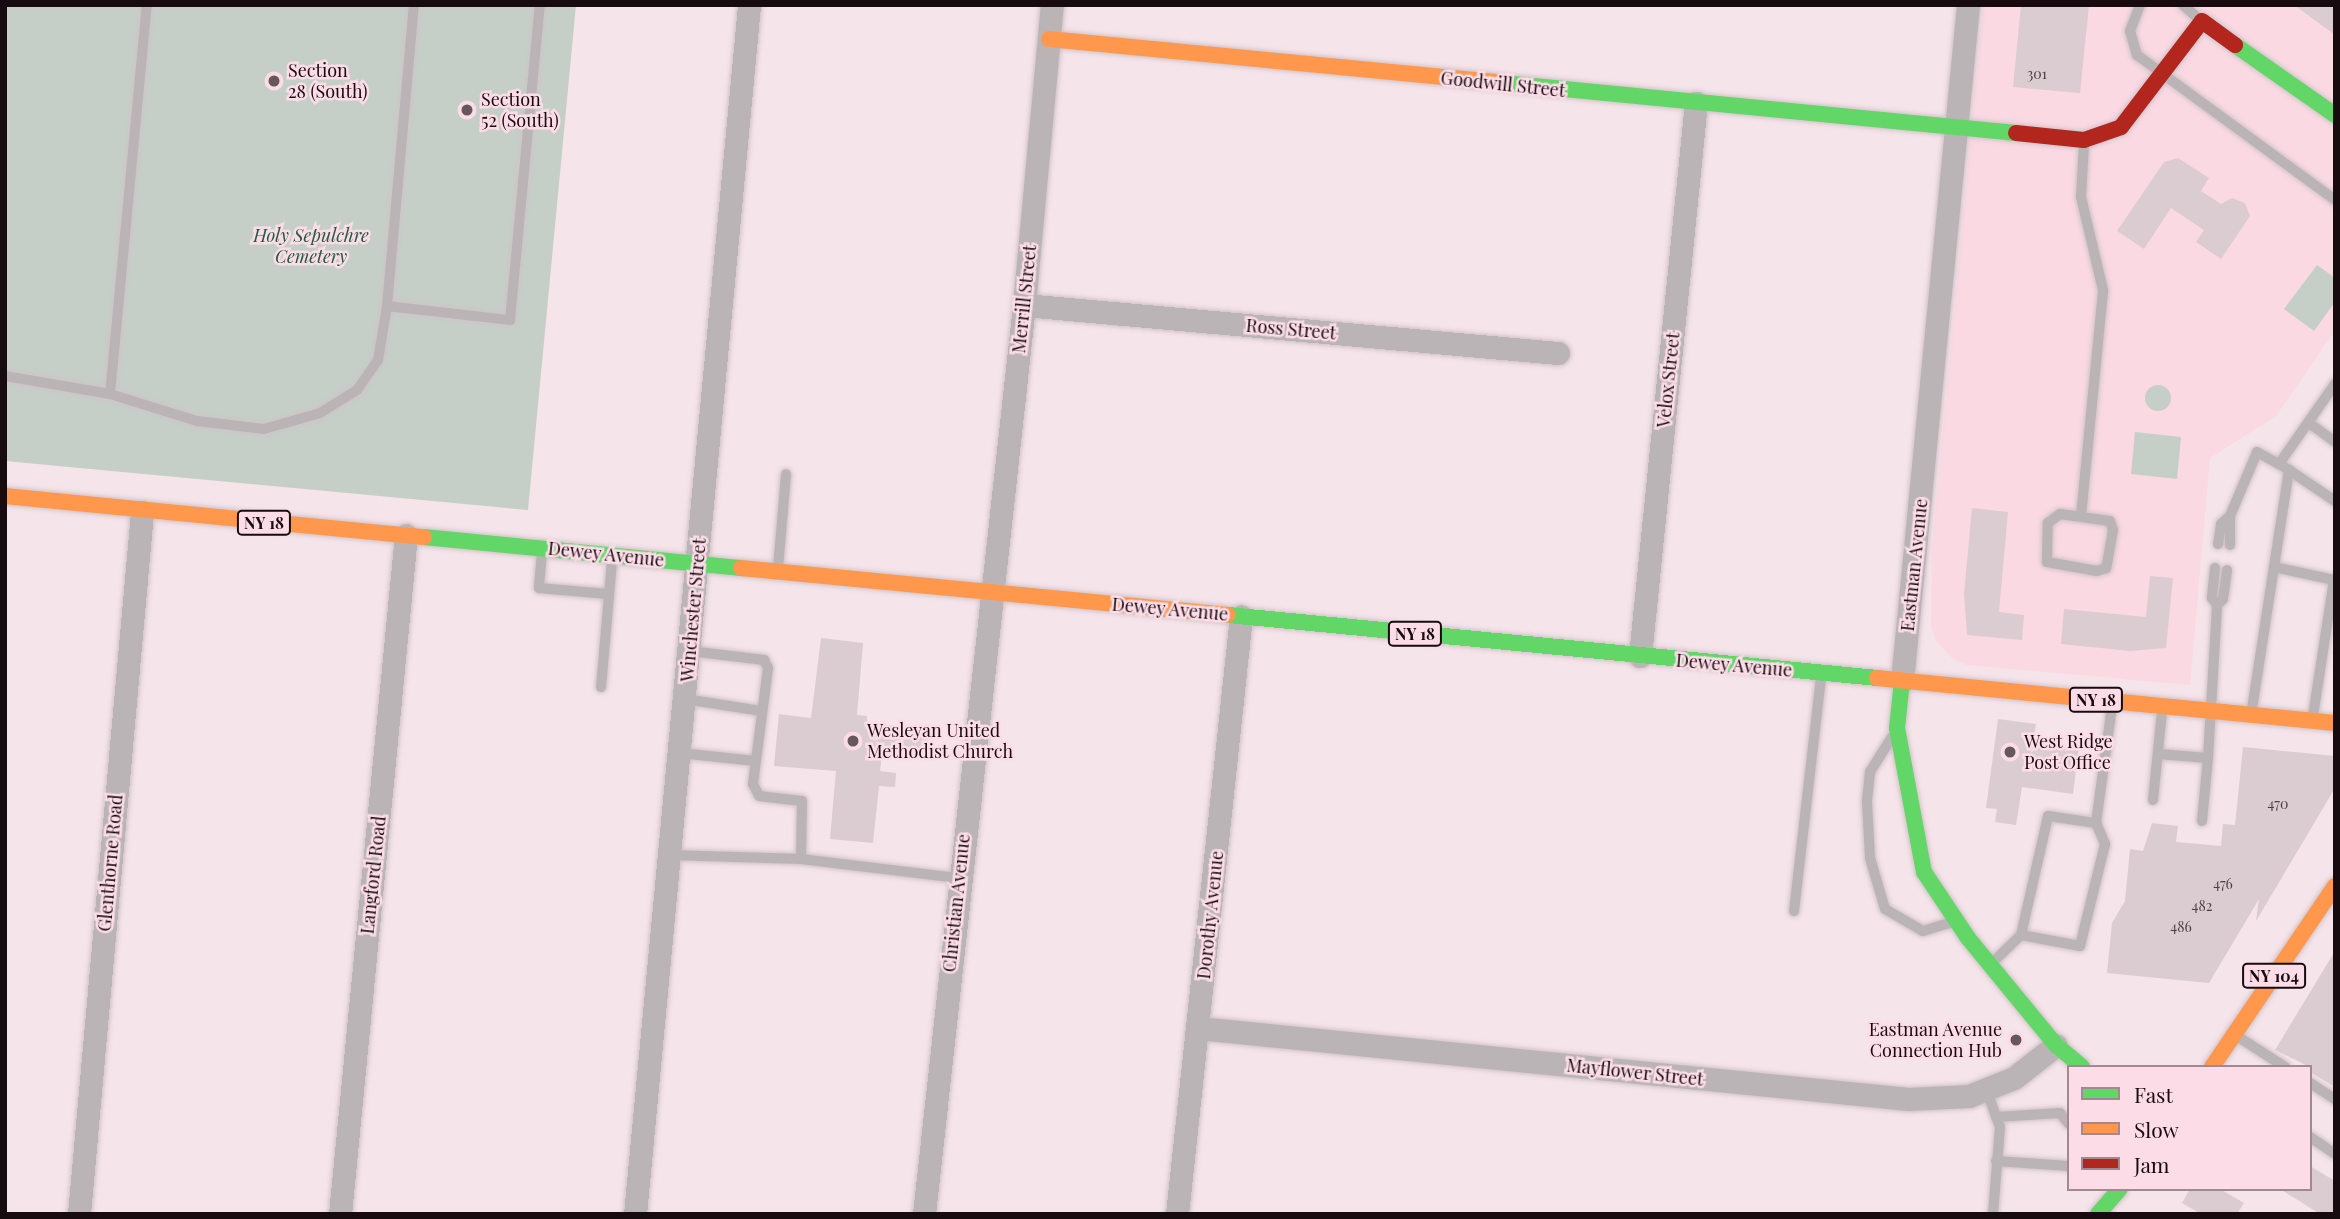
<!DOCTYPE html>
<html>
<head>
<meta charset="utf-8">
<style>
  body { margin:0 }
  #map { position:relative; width:2340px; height:1219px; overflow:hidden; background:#f5e4ea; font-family:"Playfair Display",serif }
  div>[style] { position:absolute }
  .built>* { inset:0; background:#fad9e3 }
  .green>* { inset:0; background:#c5cfc8 }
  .round { border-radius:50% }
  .building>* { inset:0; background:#dbccd1 }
  .roads { filter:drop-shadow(0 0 2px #d0c3c8) drop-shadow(0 0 2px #d0c3c8) }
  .lane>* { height:10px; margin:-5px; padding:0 5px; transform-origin:5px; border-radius:5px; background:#bbb4b6 }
  .street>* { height:23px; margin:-11.5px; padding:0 11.5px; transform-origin:11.5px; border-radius:11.5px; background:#bbb4b6 }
  .fast>* { height:16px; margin:-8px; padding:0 8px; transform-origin:8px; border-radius:8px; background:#63d668 }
  .slow>* { height:16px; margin:-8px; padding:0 8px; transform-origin:8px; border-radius:8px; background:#ff974d }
  .jam>* { height:16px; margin:-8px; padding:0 8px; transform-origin:8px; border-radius:8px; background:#b3261e }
  .dots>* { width:19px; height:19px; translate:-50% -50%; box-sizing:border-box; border:4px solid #fcdde7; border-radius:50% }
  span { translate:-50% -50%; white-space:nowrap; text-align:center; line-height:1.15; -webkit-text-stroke:5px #fcdde7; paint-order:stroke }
  .number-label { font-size:14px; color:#4b3e43 }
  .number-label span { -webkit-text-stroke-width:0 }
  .shield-label span { padding:2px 5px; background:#fcdde7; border:2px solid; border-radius:5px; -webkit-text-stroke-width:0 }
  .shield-label { font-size:16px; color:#170b10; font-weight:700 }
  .poi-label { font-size:18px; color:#170b10 }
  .left { translate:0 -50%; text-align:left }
  .right { translate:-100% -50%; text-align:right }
  .street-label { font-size:18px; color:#170b10 }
  .park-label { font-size:18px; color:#225b41; font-style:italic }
  .frame { position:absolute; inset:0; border:7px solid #170b10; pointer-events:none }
  .legend { position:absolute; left:2067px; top:1065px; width:245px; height:126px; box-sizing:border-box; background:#fcdde7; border:2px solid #a08991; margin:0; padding:9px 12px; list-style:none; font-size:21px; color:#170b10 }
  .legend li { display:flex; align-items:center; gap:14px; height:35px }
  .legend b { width:35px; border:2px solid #a08991 }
</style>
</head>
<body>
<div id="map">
  <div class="built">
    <i style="clip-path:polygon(1983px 5px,2335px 5px,2335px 331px,2276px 416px,2210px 458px,2190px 685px,1967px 665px,1953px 659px,1935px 639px,1931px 625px,1932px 547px)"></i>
  </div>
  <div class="green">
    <i style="clip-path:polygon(5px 5px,576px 5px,528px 510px,5px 461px)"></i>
    <i style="clip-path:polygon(2317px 265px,2335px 278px,2335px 302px,2314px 331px,2284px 309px)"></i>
    <i class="round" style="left:2145px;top:385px;width:26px;height:26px"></i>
    <i style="clip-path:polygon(2135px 432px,2181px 437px,2177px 479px,2131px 474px)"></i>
  </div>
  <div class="building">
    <i style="clip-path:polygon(2021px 5px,2089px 5px,2080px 93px,2013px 87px)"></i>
    <i style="clip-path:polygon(2294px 5px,2335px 5px,2335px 35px)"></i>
    <i style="clip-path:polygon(2178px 158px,2209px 178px,2201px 191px,2221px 204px,2232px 198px,2245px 203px,2250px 216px,2221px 259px,2196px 242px,2204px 230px,2171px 208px,2144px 249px,2117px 231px,2164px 162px)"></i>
    <i style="clip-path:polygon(1972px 508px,2008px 512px,1999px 612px,2024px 615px,2022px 640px,1967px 635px,1964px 594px)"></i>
    <i style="clip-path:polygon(2150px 576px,2173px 578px,2166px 648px,2130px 651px,2061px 644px,2064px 609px,2146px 617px)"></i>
    <i style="clip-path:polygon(821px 638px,863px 643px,857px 715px,867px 716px,867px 723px,931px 729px,927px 760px,882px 754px,880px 771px,896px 773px,895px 787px,879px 786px,873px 843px,830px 839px,836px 771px,774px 766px,779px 714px,811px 718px)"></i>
    <i style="clip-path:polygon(1998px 719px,2036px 724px,2033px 742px,2079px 748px,2073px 794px,2022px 787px,2016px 825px,1995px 822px,1997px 809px,1986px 808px)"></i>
    <i style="clip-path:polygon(2243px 747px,2335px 756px,2335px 788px,2256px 921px,2259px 899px,2209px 983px,2107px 973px,2112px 923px,2125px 901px,2130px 849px,2143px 851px,2152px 823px,2178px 826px,2176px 842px,2221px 846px,2223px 824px,2235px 825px)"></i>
    <i style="clip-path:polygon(2335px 951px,2335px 1087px,2310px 1072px,2310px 1067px,2275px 1050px)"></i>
    <i style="clip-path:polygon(2310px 1166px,2335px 1181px,2335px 1214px,2320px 1214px,2280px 1189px,2310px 1189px)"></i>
    <i style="clip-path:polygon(2190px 1189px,2220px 1189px,2244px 1203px,2237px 1214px,2201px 1214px,2182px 1203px)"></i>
  </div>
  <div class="roads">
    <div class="lane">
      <i style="left:2140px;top:5px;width:28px;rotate:111deg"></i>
      <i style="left:2130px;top:31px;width:25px;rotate:74deg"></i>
      <i style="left:2137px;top:55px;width:245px;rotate:36.2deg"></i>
      <i style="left:2183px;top:5px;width:21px;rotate:41deg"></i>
      <i style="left:387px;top:306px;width:124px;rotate:6.5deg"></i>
      <i style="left:510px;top:320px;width:316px;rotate:-84.6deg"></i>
      <i style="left:5px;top:376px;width:107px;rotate:9.7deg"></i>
      <i style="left:110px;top:394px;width:91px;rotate:17.2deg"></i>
      <i style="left:197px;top:421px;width:67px;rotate:6.8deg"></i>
      <i style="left:264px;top:429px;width:58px;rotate:-15.9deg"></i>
      <i style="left:320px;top:413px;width:44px;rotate:-31.9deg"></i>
      <i style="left:357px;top:390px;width:37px;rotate:-55deg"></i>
      <i style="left:378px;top:360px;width:55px;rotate:-80.5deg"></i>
      <i style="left:387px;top:306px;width:302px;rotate:-84.9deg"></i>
      <i style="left:110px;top:394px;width:391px;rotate:-84.6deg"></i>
      <i style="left:2309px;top:423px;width:32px;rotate:36deg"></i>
      <i style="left:2279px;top:464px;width:98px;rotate:-55deg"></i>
      <i style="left:2289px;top:470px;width:55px;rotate:34deg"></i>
      <i style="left:2060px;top:514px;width:50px;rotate:8deg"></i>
      <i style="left:2110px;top:521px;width:9px;rotate:72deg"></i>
      <i style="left:2113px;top:530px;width:39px;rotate:100deg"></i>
      <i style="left:2106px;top:568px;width:9px;rotate:162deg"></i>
      <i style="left:2097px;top:571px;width:51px;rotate:-169.8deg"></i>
      <i style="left:2047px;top:562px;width:39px;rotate:-89deg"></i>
      <i style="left:2048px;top:523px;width:15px;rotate:-37deg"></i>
      <i style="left:2081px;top:516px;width:227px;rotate:-84.4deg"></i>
      <i style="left:2103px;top:290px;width:96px;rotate:-103.3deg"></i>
      <i style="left:2081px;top:197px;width:54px;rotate:-86.8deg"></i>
      <i style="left:2230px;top:516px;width:69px;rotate:-67.1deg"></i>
      <i style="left:2257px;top:452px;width:37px;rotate:29deg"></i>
      <i style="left:2289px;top:470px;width:242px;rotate:98.8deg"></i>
      <i style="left:2218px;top:544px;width:20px;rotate:-81deg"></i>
      <i style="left:2221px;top:524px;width:12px;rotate:-42deg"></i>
      <i style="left:2230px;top:516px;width:29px;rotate:90deg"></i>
      <i style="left:542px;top:552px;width:36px;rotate:95deg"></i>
      <i style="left:539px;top:588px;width:69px;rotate:5deg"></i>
      <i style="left:2274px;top:567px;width:61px;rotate:12.2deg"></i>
      <i style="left:2334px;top:580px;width:137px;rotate:98.8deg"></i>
      <i style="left:778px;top:568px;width:94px;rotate:-85.1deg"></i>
      <i style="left:2215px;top:568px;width:30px;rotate:96deg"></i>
      <i style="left:2212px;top:598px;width:9px;rotate:54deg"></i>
      <i style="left:2217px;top:605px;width:8px;rotate:-45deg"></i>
      <i style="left:2223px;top:599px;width:29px;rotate:-82deg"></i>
      <i style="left:690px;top:651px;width:75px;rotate:6.9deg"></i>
      <i style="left:764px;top:660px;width:9px;rotate:63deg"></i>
      <i style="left:768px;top:668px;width:117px;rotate:97.4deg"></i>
      <i style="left:753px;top:784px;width:13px;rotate:63deg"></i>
      <i style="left:759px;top:796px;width:43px;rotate:6.6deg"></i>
      <i style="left:802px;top:801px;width:58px;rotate:91deg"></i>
      <i style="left:801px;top:859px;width:159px;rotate:6.9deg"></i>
      <i style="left:601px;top:687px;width:126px;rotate:-85deg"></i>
      <i style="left:685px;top:699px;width:78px;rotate:8.9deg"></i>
      <i style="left:1892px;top:737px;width:41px;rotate:122.2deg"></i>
      <i style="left:1870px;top:772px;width:30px;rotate:96deg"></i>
      <i style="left:1867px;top:802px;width:56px;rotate:86.9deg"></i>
      <i style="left:1870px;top:858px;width:53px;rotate:73.6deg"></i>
      <i style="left:1885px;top:909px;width:44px;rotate:30.1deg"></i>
      <i style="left:1923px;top:931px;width:31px;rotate:-17deg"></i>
      <i style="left:680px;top:753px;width:76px;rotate:6deg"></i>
      <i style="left:2158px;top:754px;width:50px;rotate:4.6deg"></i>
      <i style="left:2208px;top:758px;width:153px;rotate:-86.6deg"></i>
      <i style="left:2153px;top:800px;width:88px;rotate:-84.2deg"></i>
      <i style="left:2202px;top:821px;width:63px;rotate:-84.6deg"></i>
      <i style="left:670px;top:855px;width:131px;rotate:1.7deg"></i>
      <i style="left:1794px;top:911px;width:236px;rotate:-83.4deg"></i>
      <i style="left:2021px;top:935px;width:60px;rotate:10.6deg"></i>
      <i style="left:2080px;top:946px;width:105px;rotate:-76.2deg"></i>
      <i style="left:2105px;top:844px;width:23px;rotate:-113deg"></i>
      <i style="left:2096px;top:823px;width:118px;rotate:-82.2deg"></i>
      <i style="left:1992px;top:963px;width:40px;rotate:-44deg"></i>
      <i style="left:2021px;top:935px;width:122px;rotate:-77.2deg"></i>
      <i style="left:2048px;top:816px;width:49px;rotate:8.3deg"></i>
      <i style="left:2240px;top:1038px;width:54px;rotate:32.8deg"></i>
      <i style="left:2310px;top:1083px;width:30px;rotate:33deg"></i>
      <i style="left:1986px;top:1089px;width:40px;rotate:69.8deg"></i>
      <i style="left:2000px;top:1127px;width:87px;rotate:94.6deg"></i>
      <i style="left:1996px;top:1117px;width:64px;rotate:-3.6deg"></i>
      <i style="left:2060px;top:1113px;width:14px;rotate:51deg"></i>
      <i style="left:2310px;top:1137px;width:30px;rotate:34deg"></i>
      <i style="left:1996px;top:1161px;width:73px;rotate:3.9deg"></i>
    </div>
    <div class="street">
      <i style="left:1024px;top:305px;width:536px;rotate:5.14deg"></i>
      <i style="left:1640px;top:656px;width:556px;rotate:-84.22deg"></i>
      <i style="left:1902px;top:681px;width:679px;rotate:-84.42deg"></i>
      <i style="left:1198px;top:1028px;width:714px;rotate:5.71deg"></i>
      <i style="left:1908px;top:1099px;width:61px;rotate:-2.8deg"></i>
      <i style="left:1969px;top:1096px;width:48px;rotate:-21.8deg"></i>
      <i style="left:2014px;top:1078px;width:53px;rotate:-38.2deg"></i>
      <i style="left:79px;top:1214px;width:705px;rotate:-84.87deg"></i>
      <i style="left:340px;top:1214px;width:682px;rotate:-84.45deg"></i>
      <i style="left:635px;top:1214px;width:1214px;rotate:-84.61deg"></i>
      <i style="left:924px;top:1214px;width:914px;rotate:-83.72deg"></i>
      <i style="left:1024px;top:305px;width:301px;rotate:-84.7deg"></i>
      <i style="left:1177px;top:1214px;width:601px;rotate:-83.89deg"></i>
    </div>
    <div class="fast">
      <i style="left:2235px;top:45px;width:122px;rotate:35deg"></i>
      <i style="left:1503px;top:83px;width:515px;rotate:5.57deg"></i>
      <i style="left:424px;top:537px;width:319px;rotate:5.6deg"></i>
      <i style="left:1228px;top:615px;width:652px;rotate:5.54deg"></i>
      <i style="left:1902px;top:681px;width:47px;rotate:96.1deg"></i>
      <i style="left:1897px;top:728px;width:147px;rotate:79.4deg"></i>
      <i style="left:1924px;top:872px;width:79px;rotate:56.3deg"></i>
      <i style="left:1968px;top:938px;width:139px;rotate:50.6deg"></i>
      <i style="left:2056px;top:1045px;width:34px;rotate:40deg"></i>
      <i style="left:2098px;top:1214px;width:33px;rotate:-49deg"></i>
    </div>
    <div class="slow">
      <i style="left:1049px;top:39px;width:456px;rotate:5.5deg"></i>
      <i style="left:5px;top:496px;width:421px;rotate:5.6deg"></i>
      <i style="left:741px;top:568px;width:489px;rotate:5.5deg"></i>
      <i style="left:1877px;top:678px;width:460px;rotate:5.6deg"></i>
      <i style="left:2212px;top:1067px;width:219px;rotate:-55.8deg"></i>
    </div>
    <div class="jam">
      <i style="left:2016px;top:133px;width:68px;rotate:5.9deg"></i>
      <i style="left:2084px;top:140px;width:39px;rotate:-19deg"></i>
      <i style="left:2121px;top:127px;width:133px;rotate:-52.6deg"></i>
      <i style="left:2202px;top:21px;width:41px;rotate:36deg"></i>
    </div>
  </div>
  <div class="dots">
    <i style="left:274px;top:81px;background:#65575c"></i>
    <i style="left:467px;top:110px;background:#65575c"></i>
    <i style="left:853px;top:741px;background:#65575c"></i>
    <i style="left:2010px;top:752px;background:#65575c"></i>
    <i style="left:2016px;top:1040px;background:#65575c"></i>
  </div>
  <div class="number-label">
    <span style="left:2037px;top:74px">301</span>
    <span style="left:2278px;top:804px">470</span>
    <span style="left:2223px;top:884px">476</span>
    <span style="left:2202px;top:906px">482</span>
    <span style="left:2181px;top:927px">486</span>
  </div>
  <div class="shield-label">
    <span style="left:264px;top:523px">NY 18</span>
    <span style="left:1415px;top:634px">NY 18</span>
    <span style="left:2096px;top:700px">NY 18</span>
    <span style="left:2274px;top:976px">NY 104</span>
  </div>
  <div class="poi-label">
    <span class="left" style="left:288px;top:81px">Section<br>28 (South)</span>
    <span class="left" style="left:481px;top:110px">Section<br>52 (South)</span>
    <span class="left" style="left:867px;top:741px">Wesleyan United<br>Methodist Church</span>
    <span class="left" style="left:2024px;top:752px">West Ridge<br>Post Office</span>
    <span class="right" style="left:2002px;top:1040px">Eastman Avenue<br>Connection Hub</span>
  </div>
  <div class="street-label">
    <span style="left:1503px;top:84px;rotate:6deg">Goodwill Street</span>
    <span style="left:1024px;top:299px;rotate:-84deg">Merrill Street</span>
    <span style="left:1291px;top:329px;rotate:5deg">Ross Street</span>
    <span style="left:1668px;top:380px;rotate:-84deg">Velox Street</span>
    <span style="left:606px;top:554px;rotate:6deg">Dewey Avenue</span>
    <span style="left:1914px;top:565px;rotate:-84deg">Eastman Avenue</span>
    <span style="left:1170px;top:609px;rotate:5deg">Dewey Avenue</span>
    <span style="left:693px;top:610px;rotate:-85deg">Winchester Street</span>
    <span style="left:1734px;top:665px;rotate:5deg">Dewey Avenue</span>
    <span style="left:110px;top:863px;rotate:-85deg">Glenthorne Road</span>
    <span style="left:373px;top:875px;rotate:-84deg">Langford Road</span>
    <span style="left:956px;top:903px;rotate:-84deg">Christian Avenue</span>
    <span style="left:1210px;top:915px;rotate:-84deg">Dorothy Avenue</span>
    <span style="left:1635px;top:1072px;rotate:6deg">Mayflower Street</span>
  </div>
  <div class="park-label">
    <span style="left:311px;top:246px">Holy Sepulchre<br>Cemetery</span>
  </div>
  <div class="frame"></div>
  <ul class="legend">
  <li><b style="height:9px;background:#63d668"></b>Fast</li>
  <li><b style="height:9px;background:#ff974d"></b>Slow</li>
  <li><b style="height:9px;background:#b3261e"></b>Jam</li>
  </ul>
</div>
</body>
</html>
